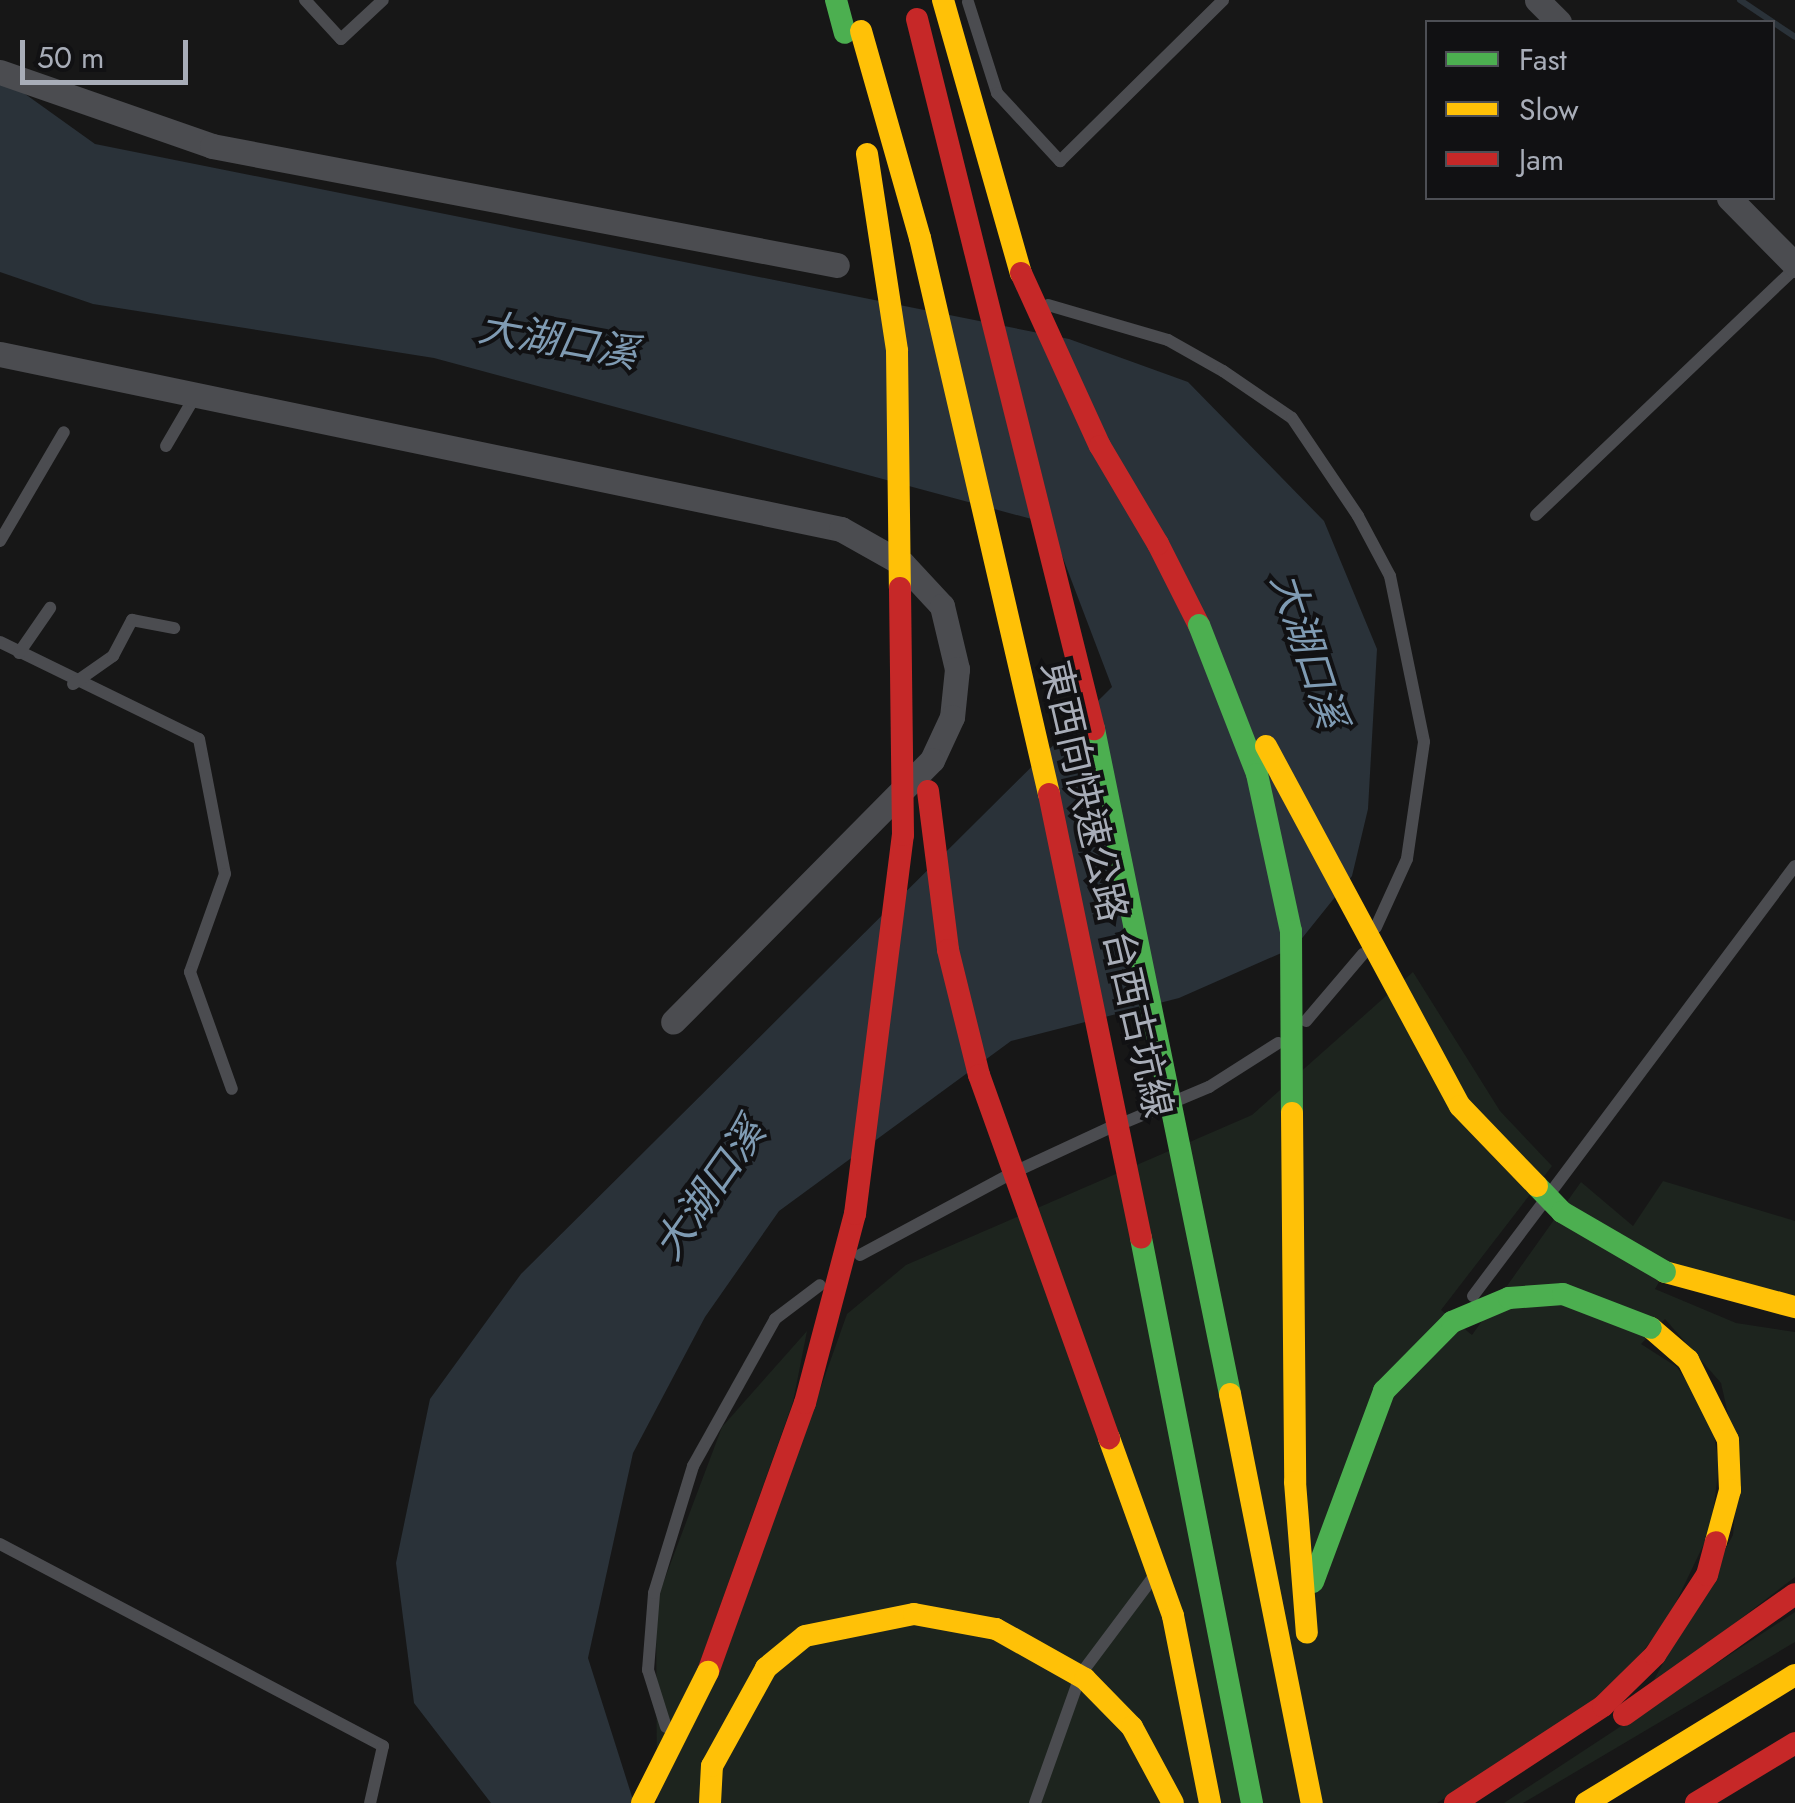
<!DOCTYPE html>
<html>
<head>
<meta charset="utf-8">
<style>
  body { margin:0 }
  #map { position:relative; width:1795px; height:1803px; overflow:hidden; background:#171717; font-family:Jost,"Noto Sans TC",sans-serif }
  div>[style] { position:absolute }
  .green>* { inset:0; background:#1d241e }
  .water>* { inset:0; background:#2a3239 }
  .stream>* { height:6px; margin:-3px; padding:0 3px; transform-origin:3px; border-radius:3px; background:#2a3239 }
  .lane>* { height:12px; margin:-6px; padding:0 6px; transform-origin:6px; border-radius:6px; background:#4b4c50 }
  .street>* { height:25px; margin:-12.5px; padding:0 12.5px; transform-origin:12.5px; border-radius:12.5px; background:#4b4c50 }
  .fast>* { height:22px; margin:-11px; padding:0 11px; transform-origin:11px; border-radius:11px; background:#4caf50 }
  .slow>* { height:22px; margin:-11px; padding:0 11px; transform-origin:11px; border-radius:11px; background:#ffc107 }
  .jam>* { height:22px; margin:-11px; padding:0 11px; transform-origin:11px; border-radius:11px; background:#c62828 }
  .fast-bridge>* { height:22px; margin:-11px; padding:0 11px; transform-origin:11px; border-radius:11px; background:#4caf50 }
  .slow-bridge>* { height:22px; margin:-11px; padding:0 11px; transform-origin:11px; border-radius:11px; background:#ffc107 }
  .jam-bridge>* { height:22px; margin:-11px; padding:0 11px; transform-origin:11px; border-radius:11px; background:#c62828 }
  span { translate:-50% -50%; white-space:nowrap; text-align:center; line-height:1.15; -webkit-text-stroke:8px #111113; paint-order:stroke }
  .street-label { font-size:38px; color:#a8adb8 }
  .water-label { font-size:40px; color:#7f9bb3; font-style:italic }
  .legend { position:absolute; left:1425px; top:20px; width:350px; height:180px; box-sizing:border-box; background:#111113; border:2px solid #4d4f55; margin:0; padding:12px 18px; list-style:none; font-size:30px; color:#a8adb8 }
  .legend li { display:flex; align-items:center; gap:20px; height:50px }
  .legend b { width:50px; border:2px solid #4d4f55 }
  .scale { position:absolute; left:20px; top:40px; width:168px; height:45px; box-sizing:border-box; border:5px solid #a8adb8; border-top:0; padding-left:12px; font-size:30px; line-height:35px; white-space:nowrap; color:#a8adb8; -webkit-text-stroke:8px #111113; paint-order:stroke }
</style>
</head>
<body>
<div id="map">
  <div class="green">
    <i style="clip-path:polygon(1413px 972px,1500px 1111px,1552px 1166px,1441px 1310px,1472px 1335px,1581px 1182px,1633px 1226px,1663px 1181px,1795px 1221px,1795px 1304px,1748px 1298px,1669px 1265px,1655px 1289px,1736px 1323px,1795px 1332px,1795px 1577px,1649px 1689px,1733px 1535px,1739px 1463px,1721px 1383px,1665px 1319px,1641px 1344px,1677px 1367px,1711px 1418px,1719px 1465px,1711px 1529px,1668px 1619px,1630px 1668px,1572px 1719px,1437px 1803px,657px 1803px,656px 1602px,722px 1427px,807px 1331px,793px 1402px,699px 1665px,718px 1676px,847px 1314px,906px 1265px,1252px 1115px)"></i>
    <i style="clip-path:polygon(1795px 1612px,1795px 1642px,1523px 1803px,1504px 1803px)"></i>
  </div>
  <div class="water">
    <i style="clip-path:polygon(0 76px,95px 144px,1069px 339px,1188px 382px,1324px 521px,1377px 649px,1368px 809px,1352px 876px,1295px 947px,1179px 998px,1011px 1041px,779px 1211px,705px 1317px,633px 1453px,588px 1658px,634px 1803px,491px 1803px,414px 1703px,396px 1563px,430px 1399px,521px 1274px,1112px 687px,1050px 524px,434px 358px,93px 304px,0 272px)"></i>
  </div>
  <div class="stream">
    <i style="left:1740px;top:0;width:66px;rotate:33.9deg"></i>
  </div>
  <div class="lane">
    <i style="left:305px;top:0;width:53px;rotate:47.3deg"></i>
    <i style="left:341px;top:39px;width:57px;rotate:-42.9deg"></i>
    <i style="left:968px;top:2px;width:96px;rotate:72.3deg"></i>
    <i style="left:997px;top:93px;width:93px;rotate:47.2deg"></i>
    <i style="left:1060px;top:161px;width:229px;rotate:-44.6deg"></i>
    <i style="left:1048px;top:305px;width:125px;rotate:16.3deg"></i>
    <i style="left:1168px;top:340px;width:63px;rotate:29.4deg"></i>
    <i style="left:1223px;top:371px;width:83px;rotate:34.3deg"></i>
    <i style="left:1292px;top:418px;width:118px;rotate:56deg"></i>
    <i style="left:1358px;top:516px;width:68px;rotate:61.9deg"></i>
    <i style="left:1390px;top:576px;width:169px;rotate:78.4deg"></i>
    <i style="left:1424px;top:742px;width:118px;rotate:98.3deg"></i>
    <i style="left:1407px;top:859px;width:75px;rotate:114.5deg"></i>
    <i style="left:166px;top:446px;width:56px;rotate:-59.7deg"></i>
    <i style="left:1536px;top:515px;width:358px;rotate:-43.6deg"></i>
    <i style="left:0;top:541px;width:126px;rotate:-59.6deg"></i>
    <i style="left:0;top:642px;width:221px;rotate:26deg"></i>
    <i style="left:199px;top:739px;width:137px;rotate:79.1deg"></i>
    <i style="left:225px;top:874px;width:104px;rotate:109.7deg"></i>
    <i style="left:190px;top:972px;width:124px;rotate:70.3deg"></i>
    <i style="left:19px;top:653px;width:55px;rotate:-55.4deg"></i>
    <i style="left:73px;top:684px;width:49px;rotate:-35deg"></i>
    <i style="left:113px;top:656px;width:41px;rotate:-62.2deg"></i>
    <i style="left:132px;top:620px;width:43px;rotate:10.8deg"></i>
    <i style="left:1306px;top:1021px;width:88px;rotate:-49.6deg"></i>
    <i style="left:1128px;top:1121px;width:88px;rotate:-22.8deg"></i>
    <i style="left:1209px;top:1087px;width:82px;rotate:-32.5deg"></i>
    <i style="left:1023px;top:1168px;width:95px;rotate:-24.9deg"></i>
    <i style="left:1554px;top:1188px;width:402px;rotate:-53.2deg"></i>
    <i style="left:860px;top:1255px;width:165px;rotate:-28.3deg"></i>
    <i style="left:1473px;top:1296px;width:115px;rotate:-53.1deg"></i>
    <i style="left:0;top:1544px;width:433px;rotate:27.8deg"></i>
    <i style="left:383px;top:1746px;width:58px;rotate:102.8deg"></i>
    <i style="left:1086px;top:1667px;width:109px;rotate:-53.2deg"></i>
    <i style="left:666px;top:1727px;width:60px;rotate:-107.5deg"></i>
    <i style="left:648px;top:1670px;width:77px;rotate:-85.5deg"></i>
    <i style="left:654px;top:1593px;width:133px;rotate:-72.9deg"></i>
    <i style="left:693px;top:1466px;width:168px;rotate:-60.8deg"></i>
    <i style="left:775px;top:1319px;width:56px;rotate:-37.1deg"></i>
    <i style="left:1035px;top:1803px;width:125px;rotate:-70.4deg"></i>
  </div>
  <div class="street">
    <i style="left:1537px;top:0;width:31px;rotate:45deg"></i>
    <i style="left:0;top:72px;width:225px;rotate:19.2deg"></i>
    <i style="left:212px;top:146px;width:636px;rotate:10.78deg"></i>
    <i style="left:1729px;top:198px;width:94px;rotate:45.4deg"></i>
    <i style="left:0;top:354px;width:859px;rotate:11.75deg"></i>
    <i style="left:841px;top:529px;width:71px;rotate:29.4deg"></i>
    <i style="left:903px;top:564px;width:57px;rotate:47.1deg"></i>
    <i style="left:942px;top:606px;width:65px;rotate:76.6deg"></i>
    <i style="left:957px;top:669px;width:48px;rotate:95.9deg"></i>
    <i style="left:952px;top:717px;width:47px;rotate:114.9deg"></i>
    <i style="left:932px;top:760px;width:368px;rotate:134.7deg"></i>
  </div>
  <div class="fast">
    <i style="left:836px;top:0;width:34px;rotate:75deg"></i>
  </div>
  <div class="slow">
    <i style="left:943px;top:0;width:284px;rotate:74.1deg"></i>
    <i style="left:1665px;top:1272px;width:135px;rotate:15.1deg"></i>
    <i style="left:1651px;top:1328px;width:49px;rotate:40.9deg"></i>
    <i style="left:1688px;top:1360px;width:89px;rotate:63.4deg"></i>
    <i style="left:1728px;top:1440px;width:50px;rotate:87.7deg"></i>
    <i style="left:1730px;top:1490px;width:54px;rotate:105.1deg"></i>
    <i style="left:1586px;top:1803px;width:245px;rotate:-31.5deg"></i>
  </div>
  <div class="jam">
    <i style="left:1158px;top:544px;width:91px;rotate:63.2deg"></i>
    <i style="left:708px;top:1672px;width:286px;rotate:-70.2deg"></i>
    <i style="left:1624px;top:1715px;width:209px;rotate:-35.3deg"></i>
    <i style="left:1455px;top:1803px;width:177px;rotate:-33.2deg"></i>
    <i style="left:1603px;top:1706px;width:73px;rotate:-44.4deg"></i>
    <i style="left:1655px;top:1655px;width:95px;rotate:-57deg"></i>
    <i style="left:1707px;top:1575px;width:34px;rotate:-75deg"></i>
    <i style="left:1696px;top:1803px;width:116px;rotate:-31.2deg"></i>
  </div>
  <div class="fast-bridge">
    <i style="left:1199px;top:625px;width:160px;rotate:68.7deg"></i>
    <i style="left:1257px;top:774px;width:161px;rotate:77.8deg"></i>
    <i style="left:1291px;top:931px;width:182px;rotate:89.7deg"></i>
    <i style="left:1094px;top:729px;width:679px;rotate:78.44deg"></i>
    <i style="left:1537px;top:1186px;width:36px;rotate:46deg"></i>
    <i style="left:1562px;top:1212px;width:119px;rotate:30.2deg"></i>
    <i style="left:1141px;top:1238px;width:576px;rotate:78.89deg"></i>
    <i style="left:1313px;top:1582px;width:204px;rotate:-69.6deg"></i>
    <i style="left:1384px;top:1391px;width:97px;rotate:-45.4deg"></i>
    <i style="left:1452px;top:1322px;width:62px;rotate:-22.8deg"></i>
    <i style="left:1509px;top:1298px;width:54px;rotate:-4.2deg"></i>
    <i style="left:1563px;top:1294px;width:94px;rotate:21.1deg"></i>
  </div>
  <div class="slow-bridge">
    <i style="left:861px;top:31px;width:215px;rotate:74.1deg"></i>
    <i style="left:920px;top:238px;width:571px;rotate:76.94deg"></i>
    <i style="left:867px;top:154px;width:199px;rotate:81.3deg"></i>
    <i style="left:897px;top:351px;width:237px;rotate:89.3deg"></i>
    <i style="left:1266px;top:746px;width:409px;rotate:61.7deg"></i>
    <i style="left:1460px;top:1106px;width:111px;rotate:46.1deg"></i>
    <i style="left:1292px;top:1113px;width:369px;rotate:89.5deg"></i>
    <i style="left:1295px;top:1482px;width:151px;rotate:85.5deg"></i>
    <i style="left:1230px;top:1394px;width:417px;rotate:78.7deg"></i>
    <i style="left:1109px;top:1438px;width:189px;rotate:70.2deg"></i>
    <i style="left:1173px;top:1616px;width:191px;rotate:78.8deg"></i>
    <i style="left:642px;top:1803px;width:147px;rotate:-63.3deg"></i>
    <i style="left:710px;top:1803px;width:37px;rotate:-87deg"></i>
    <i style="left:712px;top:1766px;width:112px;rotate:-61.1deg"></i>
    <i style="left:766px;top:1668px;width:50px;rotate:-39.4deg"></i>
    <i style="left:805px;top:1636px;width:111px;rotate:-11.4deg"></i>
    <i style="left:914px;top:1614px;width:83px;rotate:10.4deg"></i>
    <i style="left:996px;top:1629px;width:102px;rotate:29.3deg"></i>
    <i style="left:1085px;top:1679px;width:67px;rotate:45.6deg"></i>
    <i style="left:1132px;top:1727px;width:86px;rotate:61.7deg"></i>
  </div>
  <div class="jam-bridge">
    <i style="left:917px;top:19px;width:732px;rotate:76deg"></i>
    <i style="left:1021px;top:273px;width:190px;rotate:65.5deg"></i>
    <i style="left:1100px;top:446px;width:114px;rotate:59.4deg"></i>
    <i style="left:928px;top:791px;width:160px;rotate:82.8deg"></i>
    <i style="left:948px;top:950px;width:129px;rotate:76.1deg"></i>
    <i style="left:979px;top:1075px;width:386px;rotate:70.3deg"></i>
    <i style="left:1049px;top:794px;width:453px;rotate:78.3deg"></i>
    <i style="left:805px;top:1403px;width:196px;rotate:-75.2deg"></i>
    <i style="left:855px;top:1214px;width:382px;rotate:-82.8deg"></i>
    <i style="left:903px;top:835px;width:247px;rotate:-90.7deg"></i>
  </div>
  <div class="street-label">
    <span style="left:1107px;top:889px;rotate:77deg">東西向快速公路 台西古坑線</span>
  </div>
  <div class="water-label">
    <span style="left:558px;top:340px;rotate:10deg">大湖口溪</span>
    <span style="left:1309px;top:650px;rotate:72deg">大湖口溪</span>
    <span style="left:709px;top:1189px;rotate:-55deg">大湖口溪</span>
  </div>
  <ul class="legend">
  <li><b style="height:12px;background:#4caf50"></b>Fast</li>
  <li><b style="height:12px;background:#ffc107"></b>Slow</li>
  <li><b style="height:12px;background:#c62828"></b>Jam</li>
  </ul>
  <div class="scale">50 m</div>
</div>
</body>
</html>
